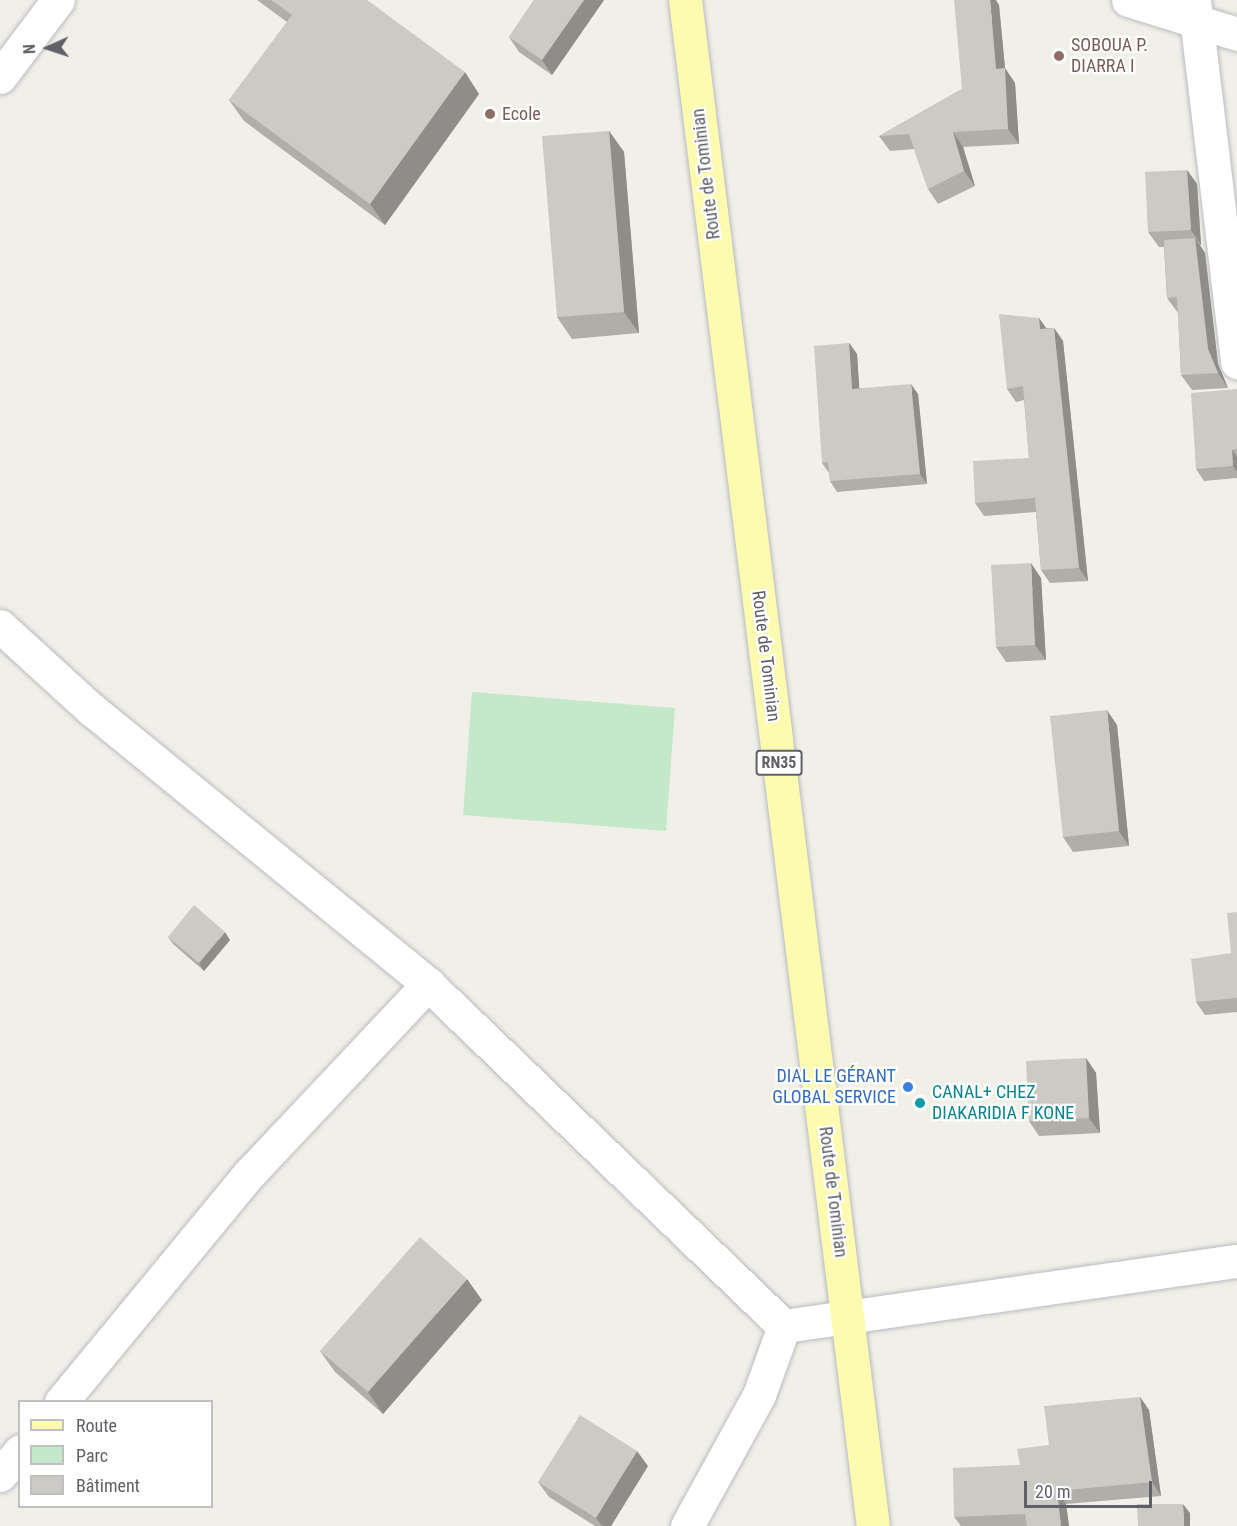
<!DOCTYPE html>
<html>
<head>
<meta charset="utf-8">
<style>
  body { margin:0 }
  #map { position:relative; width:1237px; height:1526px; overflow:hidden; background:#f1f0e8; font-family:"Roboto Condensed",sans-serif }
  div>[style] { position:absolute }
  .green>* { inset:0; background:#c5e7ca }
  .roads { filter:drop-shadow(0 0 2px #babbc1) drop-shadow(0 0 2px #babbc1) }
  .minor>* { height:33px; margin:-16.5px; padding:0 16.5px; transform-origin:16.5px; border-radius:16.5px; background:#fff }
  .tertiary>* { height:33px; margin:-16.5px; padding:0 16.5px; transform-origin:16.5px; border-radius:16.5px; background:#fff }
  .primary>* { height:33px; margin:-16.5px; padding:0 16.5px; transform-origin:16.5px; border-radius:16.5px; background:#fdfbb0 }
  .wall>* { inset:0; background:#afaea9 }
  .shaded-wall>* { inset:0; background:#8f8d89 }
  .building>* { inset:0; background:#cccac4 }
  .dots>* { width:16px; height:16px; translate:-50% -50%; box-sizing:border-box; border:3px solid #fff; border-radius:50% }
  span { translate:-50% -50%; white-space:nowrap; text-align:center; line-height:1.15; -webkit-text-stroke:4.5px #fff; paint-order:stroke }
  .shield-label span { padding:2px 4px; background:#fff; border:2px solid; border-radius:4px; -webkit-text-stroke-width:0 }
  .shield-label { font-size:16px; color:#5f6167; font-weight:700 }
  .education-label { font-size:18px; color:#785e54 }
  .left { translate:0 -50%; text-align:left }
  .street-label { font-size:18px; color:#5f6167 }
  .shop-label { font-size:18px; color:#366cbe }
  .right { translate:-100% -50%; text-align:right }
  .culture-label { font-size:18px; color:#0d838f }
  .legend { position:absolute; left:18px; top:1400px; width:195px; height:108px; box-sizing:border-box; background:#fff; border:2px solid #bfc0c2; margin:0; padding:8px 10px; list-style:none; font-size:18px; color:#5f6167 }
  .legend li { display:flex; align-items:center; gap:12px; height:30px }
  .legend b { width:30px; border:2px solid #bfc0c2 }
  .north { position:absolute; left:18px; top:18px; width:60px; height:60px; -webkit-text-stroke:4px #fff; paint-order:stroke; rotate:267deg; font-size:16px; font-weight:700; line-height:24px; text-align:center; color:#5f6167 }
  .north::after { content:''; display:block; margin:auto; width:21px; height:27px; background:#5f6167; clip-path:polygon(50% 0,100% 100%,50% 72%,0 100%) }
  .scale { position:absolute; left:1024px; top:1481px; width:128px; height:27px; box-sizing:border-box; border:3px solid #5f6167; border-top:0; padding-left:8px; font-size:18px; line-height:21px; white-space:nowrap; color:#5f6167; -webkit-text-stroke:4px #fff; paint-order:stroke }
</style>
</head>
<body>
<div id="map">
  <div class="green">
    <i style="clip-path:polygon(472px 692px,675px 708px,666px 831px,463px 815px)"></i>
  </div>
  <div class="roads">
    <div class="minor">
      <i style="left:1128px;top:0;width:114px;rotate:17.3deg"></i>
      <i style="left:1194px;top:0;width:365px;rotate:83.2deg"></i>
      <i style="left:0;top:626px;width:123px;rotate:42.4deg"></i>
      <i style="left:91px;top:709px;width:435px;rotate:39.2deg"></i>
      <i style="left:428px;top:984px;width:494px;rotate:43.9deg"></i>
      <i style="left:784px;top:1326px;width:458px;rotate:-8.2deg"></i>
      <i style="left:61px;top:1402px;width:297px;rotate:-50.5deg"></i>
      <i style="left:250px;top:1173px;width:260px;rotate:-46.7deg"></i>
      <i style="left:0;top:1475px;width:31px;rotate:-50deg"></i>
      <i style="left:687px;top:1526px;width:149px;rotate:-61.2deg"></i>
      <i style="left:759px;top:1395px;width:73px;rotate:-70.1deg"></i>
    </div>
    <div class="tertiary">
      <i style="left:0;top:77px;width:96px;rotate:-53deg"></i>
    </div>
    <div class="primary">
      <i style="left:685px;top:0;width:1538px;rotate:82.98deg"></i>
    </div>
  </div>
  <div class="wall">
    <i style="clip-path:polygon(257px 0,367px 0,479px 94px,385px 225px,244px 121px,229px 100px,287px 22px)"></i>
    <i style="clip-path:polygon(534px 0,604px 0,552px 75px,519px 52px,509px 37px)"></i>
    <i style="clip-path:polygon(999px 5px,1005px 68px,1015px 83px,1019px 144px,963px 147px,975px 186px,938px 204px,928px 189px,914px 149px,890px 151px,879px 136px,962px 89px)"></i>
    <i style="clip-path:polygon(609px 131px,624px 152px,639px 333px,572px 339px,557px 317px)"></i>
    <i style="clip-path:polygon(1187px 170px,1197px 184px,1201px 245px,1200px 245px,1205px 253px,1218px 364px,1228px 388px,1192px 390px,1181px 375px,1178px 313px,1167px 298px,1164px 247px,1159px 247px,1148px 232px)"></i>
    <i style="clip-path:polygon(1039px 318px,1046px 328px,1054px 328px,1063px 341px,1088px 581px,1050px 583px,1041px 570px,1036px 512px,984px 516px,975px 503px,1029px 458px,1024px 400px,1016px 402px,1007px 389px)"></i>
    <i style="clip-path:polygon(849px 343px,857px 354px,859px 388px,918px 394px,927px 484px,837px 492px,830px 481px,829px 473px,822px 463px)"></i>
    <i style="clip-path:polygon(1237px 389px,1237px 478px,1204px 481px,1196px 469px)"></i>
    <i style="clip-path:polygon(1041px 578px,1046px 660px,1006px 662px,996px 647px)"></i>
    <i style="clip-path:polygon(1117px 725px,1129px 846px,1073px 852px,1063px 837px)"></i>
    <i style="clip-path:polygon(1237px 912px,1237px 1012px,1205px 1015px,1196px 1002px,1231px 953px)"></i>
    <i style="clip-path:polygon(168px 937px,230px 940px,204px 971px,173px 944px)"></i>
    <i style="clip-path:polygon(1086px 1058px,1096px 1073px,1100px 1133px,1039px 1136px,1029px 1121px)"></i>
    <i style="clip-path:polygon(482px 1300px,383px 1414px,335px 1372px,320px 1351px)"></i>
    <i style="clip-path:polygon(1140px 1397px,1149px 1410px,1161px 1496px,1066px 1504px,1069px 1526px,961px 1526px,954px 1517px,1020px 1465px,1049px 1445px)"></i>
    <i style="clip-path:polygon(648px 1466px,611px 1526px,595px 1526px,549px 1497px,538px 1482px)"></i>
  </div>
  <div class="shaded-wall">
    <i style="clip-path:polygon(584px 0,604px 0,552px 75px,542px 60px)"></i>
    <i style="clip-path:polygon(990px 0,996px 0,999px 5px,1005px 68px,1015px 83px,1019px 144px,1008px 129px,996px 69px)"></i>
    <i style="clip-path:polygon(465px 72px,479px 94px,385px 225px,370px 204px)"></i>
    <i style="clip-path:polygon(609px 131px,624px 152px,639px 333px,624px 312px)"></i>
    <i style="clip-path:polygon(953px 132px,963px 147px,975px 186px,964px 171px)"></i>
    <i style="clip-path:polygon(1187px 170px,1197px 184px,1201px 245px,1191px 230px)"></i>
    <i style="clip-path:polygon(1195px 238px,1205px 253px,1218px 364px,1228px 388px,1218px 373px,1208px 349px)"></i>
    <i style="clip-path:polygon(1039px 318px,1048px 331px,1040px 329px)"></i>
    <i style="clip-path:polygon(1054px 328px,1063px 341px,1088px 581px,1079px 568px)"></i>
    <i style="clip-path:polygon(849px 343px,857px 354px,860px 399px,852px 389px)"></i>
    <i style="clip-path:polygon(911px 384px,918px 394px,927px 484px,920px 474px)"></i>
    <i style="clip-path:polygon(1232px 450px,1237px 457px,1237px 472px,1233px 466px)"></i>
    <i style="clip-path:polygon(1031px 563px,1041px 578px,1046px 660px,1035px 645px)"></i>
    <i style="clip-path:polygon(1107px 710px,1117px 725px,1129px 846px,1119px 831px)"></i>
    <i style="clip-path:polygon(225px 932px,230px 940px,204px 971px,199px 963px)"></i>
    <i style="clip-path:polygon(1086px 1058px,1096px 1073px,1100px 1133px,1089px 1118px)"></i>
    <i style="clip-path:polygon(467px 1279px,482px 1300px,383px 1414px,368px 1392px)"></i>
    <i style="clip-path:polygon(1140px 1397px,1149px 1410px,1161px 1496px,1152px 1482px)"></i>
    <i style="clip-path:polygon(637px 1451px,648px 1466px,611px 1526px,602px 1526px,596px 1518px)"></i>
    <i style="clip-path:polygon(1057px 1491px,1066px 1504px,1069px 1526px,1061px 1526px)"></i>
    <i style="clip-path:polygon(1183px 1504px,1190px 1513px,1190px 1526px,1184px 1526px)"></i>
  </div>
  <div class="building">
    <i style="clip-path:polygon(271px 0,367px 0,465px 72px,370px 204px,229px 100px,292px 15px)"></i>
    <i style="clip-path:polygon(534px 0,584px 0,542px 60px,509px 37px)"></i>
    <i style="clip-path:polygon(954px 0,990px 0,996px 69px,1005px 68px,1008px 129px,953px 132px,964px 171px,928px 189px,909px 134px,879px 136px,962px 89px)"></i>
    <i style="clip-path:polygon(609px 131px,624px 312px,557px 317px,542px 136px)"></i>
    <i style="clip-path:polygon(1187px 170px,1191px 230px,1148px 232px,1145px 172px)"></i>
    <i style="clip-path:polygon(1195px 238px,1208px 349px,1218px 373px,1181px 375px,1177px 297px,1167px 298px,1164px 240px)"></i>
    <i style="clip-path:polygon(999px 314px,1039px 318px,1040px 329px,1054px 328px,1079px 568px,1041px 570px,1035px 498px,975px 503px,973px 461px,1029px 458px,1023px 386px,1007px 389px)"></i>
    <i style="clip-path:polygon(849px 343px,852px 389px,911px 384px,920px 474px,830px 481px,828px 462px,822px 463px,814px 346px)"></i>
    <i style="clip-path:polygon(1237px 389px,1237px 449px,1232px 450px,1233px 466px,1196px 469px,1191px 393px)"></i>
    <i style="clip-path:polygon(1031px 563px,1035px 645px,996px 647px,991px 565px)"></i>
    <i style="clip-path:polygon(1107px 710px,1119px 831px,1063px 837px,1050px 716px)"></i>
    <i style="clip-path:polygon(194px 905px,225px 932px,199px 963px,168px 937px)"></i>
    <i style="clip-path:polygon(1237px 912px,1237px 998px,1196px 1002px,1191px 959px,1231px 953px,1227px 913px)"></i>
    <i style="clip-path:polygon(1086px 1058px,1089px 1118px,1029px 1121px,1026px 1061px)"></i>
    <i style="clip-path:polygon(420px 1237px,467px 1279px,368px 1392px,320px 1351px)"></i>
    <i style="clip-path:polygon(1140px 1397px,1152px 1482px,1057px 1491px,1061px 1526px,1027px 1526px,1025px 1514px,954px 1517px,953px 1468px,1020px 1465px,1017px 1449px,1049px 1445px,1044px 1406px)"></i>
    <i style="clip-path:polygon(580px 1415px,637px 1451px,596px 1518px,538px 1482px)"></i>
    <i style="clip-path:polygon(1137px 1504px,1183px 1504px,1184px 1526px,1138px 1526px)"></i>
  </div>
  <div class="dots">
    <i style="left:1059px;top:56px;background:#8d6e63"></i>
    <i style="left:490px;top:114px;background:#8d6e63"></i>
    <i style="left:908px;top:1087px;background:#3f7fe0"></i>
    <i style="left:920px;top:1103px;background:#0f9aa8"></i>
  </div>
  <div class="shield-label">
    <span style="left:779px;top:763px">RN35</span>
  </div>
  <div class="education-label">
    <span class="left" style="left:1071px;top:56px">SOBOUA P.<br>DIARRA I</span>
    <span class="left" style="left:502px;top:114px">Ecole</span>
  </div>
  <div class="street-label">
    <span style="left:706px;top:174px;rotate:-97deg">Route de Tominian</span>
    <span style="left:766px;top:656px;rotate:83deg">Route de Tominian</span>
    <span style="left:833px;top:1192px;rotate:83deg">Route de Tominian</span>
  </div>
  <div class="shop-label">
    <span class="right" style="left:896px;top:1087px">DIAL LE GÉRANT<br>GLOBAL SERVICE</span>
  </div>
  <div class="culture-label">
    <span class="left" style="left:932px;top:1103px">CANAL+ CHEZ<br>DIAKARIDIA F KONE</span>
  </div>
  <ul class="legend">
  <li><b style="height:8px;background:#fdfbb0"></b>Route</li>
  <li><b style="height:16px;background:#c5e7ca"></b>Parc</li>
  <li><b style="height:16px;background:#cccac4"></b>Bâtiment</li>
  </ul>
  <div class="north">N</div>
  <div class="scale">20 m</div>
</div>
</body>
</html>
